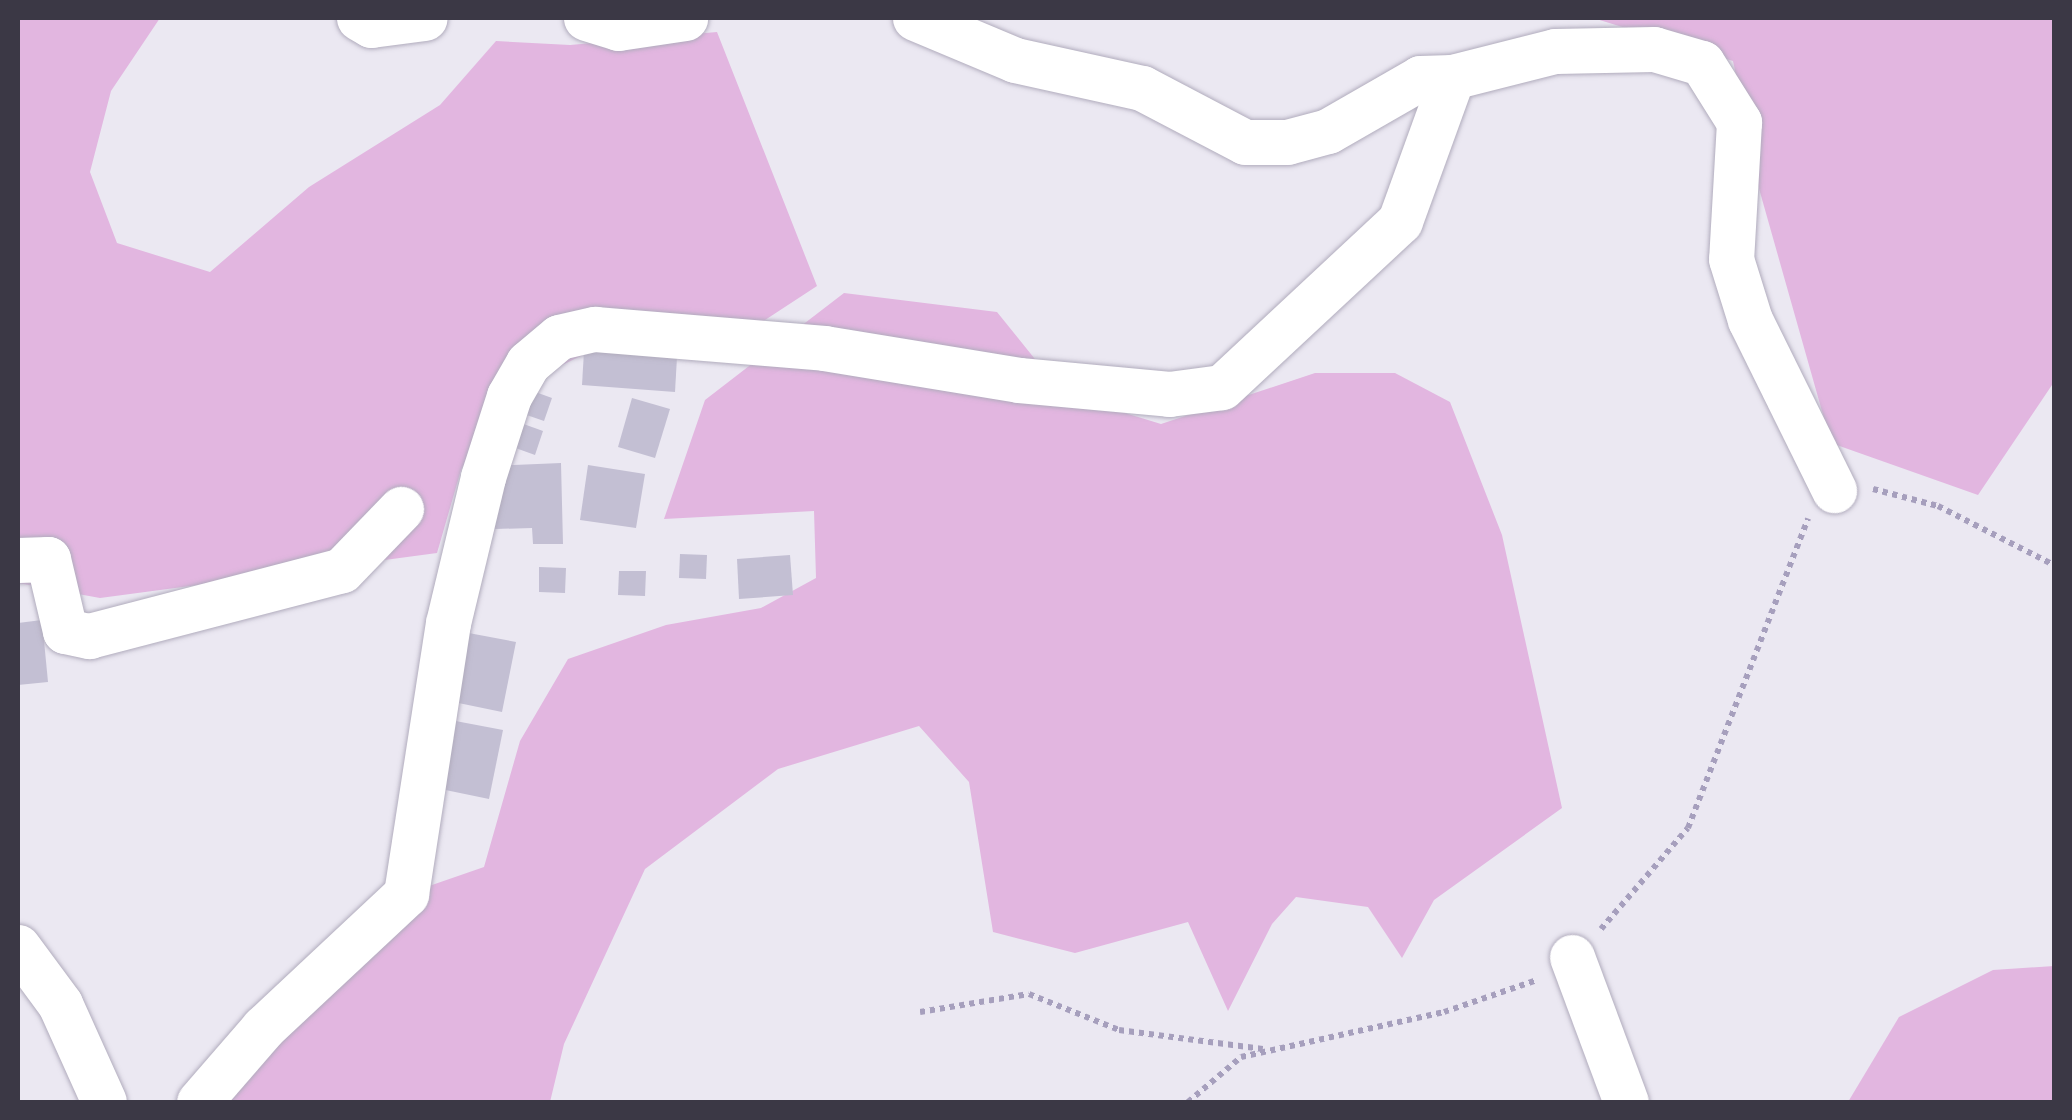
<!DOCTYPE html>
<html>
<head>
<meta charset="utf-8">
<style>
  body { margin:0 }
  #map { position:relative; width:2072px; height:1120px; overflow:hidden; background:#ebe8f2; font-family:Helvetica,sans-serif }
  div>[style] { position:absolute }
  .green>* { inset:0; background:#e2b6e0 }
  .building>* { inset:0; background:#c3bfd3 }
  .path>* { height:6px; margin-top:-3px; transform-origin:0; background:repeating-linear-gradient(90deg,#a69fbd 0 5px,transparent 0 10px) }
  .roads { filter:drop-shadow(0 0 2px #b1acbd) drop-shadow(0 0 2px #b1acbd) }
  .minor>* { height:45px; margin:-22.5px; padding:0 22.5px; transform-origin:22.5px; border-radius:22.5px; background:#fff }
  span { translate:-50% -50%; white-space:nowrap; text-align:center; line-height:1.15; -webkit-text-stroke:8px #fff; paint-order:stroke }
  .frame { position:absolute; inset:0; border:20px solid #3b3845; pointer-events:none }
</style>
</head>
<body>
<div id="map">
  <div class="green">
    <i style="clip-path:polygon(18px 18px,160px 18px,111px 91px,90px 172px,117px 243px,210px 272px,309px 187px,440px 105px,496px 41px,570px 45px,717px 32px,817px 286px,733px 341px,655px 320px,500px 395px,461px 470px,437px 553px,100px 598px,18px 583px)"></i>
    <i style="clip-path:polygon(1593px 18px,2054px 18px,2054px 382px,1978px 495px,1831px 443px,1758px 185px,1733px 61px)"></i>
    <i style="clip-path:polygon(844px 293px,997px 312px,1063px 394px,1161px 424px,1315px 373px,1395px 373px,1450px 402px,1502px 535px,1562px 808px,1434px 900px,1402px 958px,1368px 907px,1296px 897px,1272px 924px,1228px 1011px,1188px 922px,1075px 953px,993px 932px,969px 782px,919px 726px,778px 769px,645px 869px,564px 1044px,550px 1102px,202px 1102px,406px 894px,484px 867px,520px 741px,568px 659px,666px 625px,761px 608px,816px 578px,814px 511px,664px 519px,705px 400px)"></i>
    <i style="clip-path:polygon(2054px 966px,2054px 1102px,1848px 1102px,1899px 1017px,1993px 970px)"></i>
  </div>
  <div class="building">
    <i style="clip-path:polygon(584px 351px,677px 357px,675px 392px,582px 385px)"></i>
    <i style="clip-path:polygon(527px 389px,552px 398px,544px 421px,518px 412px)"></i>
    <i style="clip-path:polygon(632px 398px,670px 409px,655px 458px,618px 447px)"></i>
    <i style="clip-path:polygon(518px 422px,543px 431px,535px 455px,510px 446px)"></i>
    <i style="clip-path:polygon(561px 463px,563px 544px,533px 544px,532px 528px,495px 529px,493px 466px)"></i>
    <i style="clip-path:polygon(588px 465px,645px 474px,636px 528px,580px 520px)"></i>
    <i style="clip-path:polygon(680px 554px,707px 555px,706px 579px,679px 578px)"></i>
    <i style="clip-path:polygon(790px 555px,793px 595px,739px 599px,737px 559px)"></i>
    <i style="clip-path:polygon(539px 567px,566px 568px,565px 593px,539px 592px)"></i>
    <i style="clip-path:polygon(619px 571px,646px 571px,645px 596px,618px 595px)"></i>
    <i style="clip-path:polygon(42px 620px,48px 682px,18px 685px,18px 623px)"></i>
    <i style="clip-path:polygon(458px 631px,516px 642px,502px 712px,444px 700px)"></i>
    <i style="clip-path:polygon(445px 719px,503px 730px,489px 799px,431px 787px)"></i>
  </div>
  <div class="path">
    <i style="left:1873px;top:489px;width:67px;rotate:14.7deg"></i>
    <i style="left:1938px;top:506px;width:130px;rotate:27deg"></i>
    <i style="left:1601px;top:929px;width:133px;rotate:-49.3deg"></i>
    <i style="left:1688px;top:828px;width:332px;rotate:-68.8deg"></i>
    <i style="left:920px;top:1012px;width:110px;rotate:-9.4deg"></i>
    <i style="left:1029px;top:994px;width:97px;rotate:21.8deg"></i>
    <i style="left:1119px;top:1030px;width:145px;rotate:7.5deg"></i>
    <i style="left:1188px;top:1102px;width:70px;rotate:-40.3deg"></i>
    <i style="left:1241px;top:1057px;width:208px;rotate:-12.5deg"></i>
    <i style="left:1444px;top:1012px;width:98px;rotate:-19deg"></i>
  </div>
  <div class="roads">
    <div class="minor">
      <i style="left:359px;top:18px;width:14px;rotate:30deg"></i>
      <i style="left:371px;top:25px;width:54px;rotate:-7.4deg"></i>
      <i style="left:586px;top:18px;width:34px;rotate:17deg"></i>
      <i style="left:618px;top:28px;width:68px;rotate:-8.5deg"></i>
      <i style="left:915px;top:18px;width:108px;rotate:22.8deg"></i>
      <i style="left:1015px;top:60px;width:130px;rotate:12.4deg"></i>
      <i style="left:1142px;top:88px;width:116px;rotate:27.7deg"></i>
      <i style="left:1245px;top:142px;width:42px"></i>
      <i style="left:1287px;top:142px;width:42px;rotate:-15deg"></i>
      <i style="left:1328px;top:131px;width:106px;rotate:-29.9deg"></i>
      <i style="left:1420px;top:78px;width:32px;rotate:-2deg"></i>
      <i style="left:1452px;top:77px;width:106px;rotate:-14.2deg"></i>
      <i style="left:1555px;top:51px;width:99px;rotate:-1.2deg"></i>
      <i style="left:1654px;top:49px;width:50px;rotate:16.3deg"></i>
      <i style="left:1702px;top:63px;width:70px;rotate:57.9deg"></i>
      <i style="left:1739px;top:122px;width:137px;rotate:93.3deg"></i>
      <i style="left:1731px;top:259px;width:64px;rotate:72.7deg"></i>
      <i style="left:1750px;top:320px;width:190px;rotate:63.7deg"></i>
      <i style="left:18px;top:560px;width:30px;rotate:-2deg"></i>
      <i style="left:48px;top:559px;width:74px;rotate:76.7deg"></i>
      <i style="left:65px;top:631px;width:25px;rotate:12deg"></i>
      <i style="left:89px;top:636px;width:261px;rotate:-14.6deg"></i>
      <i style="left:342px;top:570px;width:85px;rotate:-46deg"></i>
      <i style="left:18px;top:947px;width:71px;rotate:53.6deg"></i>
      <i style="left:60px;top:1004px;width:107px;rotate:65.8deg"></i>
      <i style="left:1572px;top:957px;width:155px;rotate:69.6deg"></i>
      <i style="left:199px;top:1102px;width:98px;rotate:-49.1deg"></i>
      <i style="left:263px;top:1028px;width:196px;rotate:-43.1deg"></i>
      <i style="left:406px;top:894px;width:274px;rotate:-81.2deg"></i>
      <i style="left:448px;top:623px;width:150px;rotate:-76.5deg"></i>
      <i style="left:483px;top:477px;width:85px;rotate:-72.2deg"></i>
      <i style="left:509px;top:396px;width:38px;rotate:-60deg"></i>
      <i style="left:528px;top:363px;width:40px;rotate:-40deg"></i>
      <i style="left:559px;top:337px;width:37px;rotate:-13deg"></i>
      <i style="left:595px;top:329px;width:230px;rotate:4.7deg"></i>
      <i style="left:824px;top:348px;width:198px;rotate:9.3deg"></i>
      <i style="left:1019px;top:380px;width:151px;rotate:5.3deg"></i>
      <i style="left:1169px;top:394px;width:53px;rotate:-7.5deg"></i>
      <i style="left:1222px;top:387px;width:243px;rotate:-43deg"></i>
      <i style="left:1400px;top:221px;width:153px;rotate:-70.1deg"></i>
    </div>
  </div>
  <div class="frame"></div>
</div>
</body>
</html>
